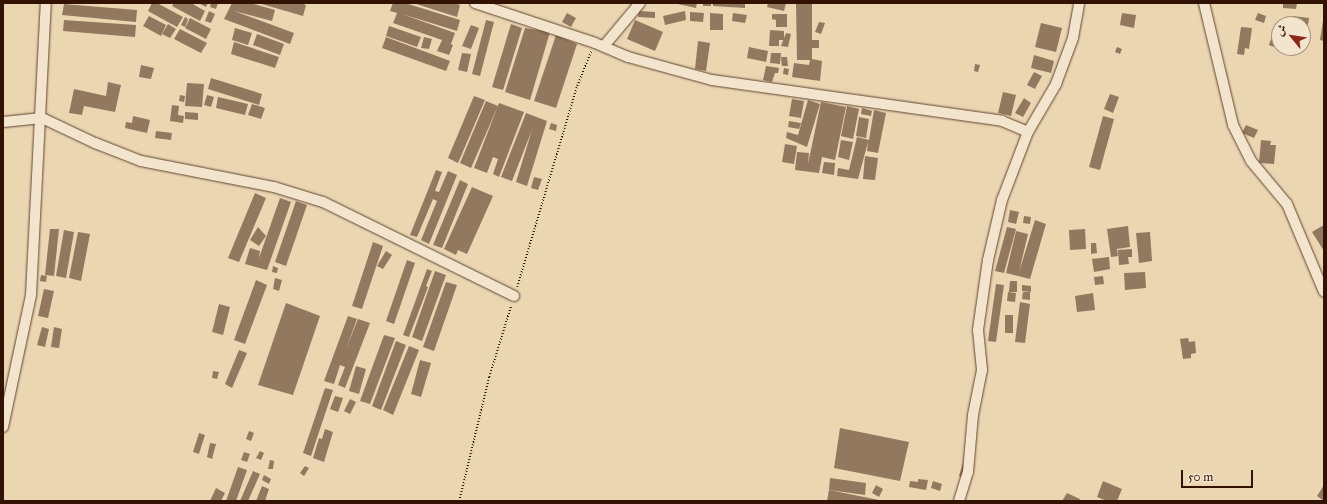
<!DOCTYPE html>
<html>
<head>
<meta charset="utf-8">
<style>
  body { margin:0 }
  #map { position:relative; width:1327px; height:504px; overflow:hidden; background:#ebd6b2; font-family:"IM FELL Great Primer",Amiri,serif }
  div>[style] { position:absolute }
  .building>* { inset:0; background:#92785e }
  .path>* { height:1.5px; margin-top:-0.75px; transform-origin:0; background:repeating-linear-gradient(90deg,#321303 0 1px,transparent 0 3px) }
  .roads { filter:drop-shadow(0 0 1px #60442f) drop-shadow(0 0 1px #60442f) }
  .street>* { height:10px; margin:-5px; padding:0 5px; transform-origin:5px; border-radius:5px; background:#f2e4cd }
  span { translate:-50% -50%; white-space:nowrap; text-align:center; line-height:1.15; -webkit-text-stroke:4px #f2e4cd; paint-order:stroke }
  .frame { position:absolute; inset:0; border:4px solid #321303; pointer-events:none }
  .north { position:absolute; left:1271px; top:16px; width:40px; height:40px; box-sizing:border-box; background:#f2e4cd; border:1px solid #a5907c; border-radius:50%; rotate:300deg; font-size:11px; font-weight:700; line-height:16px; text-align:center; color:#321303 }
  .north::after { content:''; display:block; margin:auto; width:14px; height:18px; background:#8f2418; clip-path:polygon(50% 0,100% 100%,50% 72%,0 100%) }
  .scale { position:absolute; left:1181px; top:470px; width:72px; height:18px; box-sizing:border-box; border:2px solid #321303; border-top:0; padding-left:5px; font-size:12px; line-height:14px; white-space:nowrap; color:#321303; -webkit-text-stroke:3px #f2e4cd; paint-order:stroke }
</style>
</head>
<body>
<div id="map">
  <div class="building">
    <i style="clip-path:polygon(152px 3px,157px 3px,183px 17px,177px 27px,148px 11px)"></i>
    <i style="clip-path:polygon(174px 3px,191px 3px,205px 11px,200px 21px,172px 6px)"></i>
    <i style="clip-path:polygon(198px 3px,208px 3px,206px 7px)"></i>
    <i style="clip-path:polygon(211px 3px,218px 3px,216px 9px,210px 7px)"></i>
    <i style="clip-path:polygon(232px 3px,250px 3px,275px 10px,272px 21px,234px 11px,294px 33px,290px 44px,224px 19px)"></i>
    <i style="clip-path:polygon(258px 3px,300px 3px,306px 5px,303px 16px)"></i>
    <i style="clip-path:polygon(393px 3px,405px 3px,460px 20px,457px 31px,402px 14px,455px 33px,451px 44px,443px 41px,453px 45px,449px 55px,437px 51px,442px 40px,393px 23px,397px 13px,390px 11px)"></i>
    <i style="clip-path:polygon(413px 3px,454px 3px,460px 5px,457px 17px)"></i>
    <i style="clip-path:polygon(673px 3px,697px 3px,696px 8px)"></i>
    <i style="clip-path:polygon(703px 3px,711px 3px,711px 6px,703px 6px)"></i>
    <i style="clip-path:polygon(713px 3px,745px 3px,745px 8px,713px 6px)"></i>
    <i style="clip-path:polygon(768px 3px,786px 3px,784px 11px,767px 7px)"></i>
    <i style="clip-path:polygon(796px 3px,812px 3px,812px 40px,819px 40px,819px 48px,812px 48px,812px 44px,812px 59px,822px 61px,820px 81px,792px 77px,794px 63px,809px 65px,810px 60px,797px 60px)"></i>
    <i style="clip-path:polygon(1283px 3px,1297px 3px,1296px 9px,1283px 8px)"></i>
    <i style="clip-path:polygon(64px 4px,137px 10px,136px 22px,62px 15px)"></i>
    <i style="clip-path:polygon(209px 11px,215px 14px,211px 23px,205px 21px)"></i>
    <i style="clip-path:polygon(639px 11px,655px 12px,655px 18px,638px 17px)"></i>
    <i style="clip-path:polygon(685px 11px,686px 20px,665px 25px,663px 16px)"></i>
    <i style="clip-path:polygon(690px 12px,704px 13px,703px 22px,690px 21px)"></i>
    <i style="clip-path:polygon(567px 13px,576px 18px,571px 27px,562px 22px)"></i>
    <i style="clip-path:polygon(710px 13px,723px 14px,723px 30px,710px 30px)"></i>
    <i style="clip-path:polygon(733px 13px,747px 15px,745px 23px,732px 21px)"></i>
    <i style="clip-path:polygon(1122px 13px,1136px 15px,1134px 28px,1120px 25px)"></i>
    <i style="clip-path:polygon(1258px 13px,1266px 16px,1264px 23px,1255px 20px)"></i>
    <i style="clip-path:polygon(772px 14px,787px 14px,787px 27px,776px 27px,776px 20px,772px 19px)"></i>
    <i style="clip-path:polygon(1324px 14px,1324px 41px,1320px 40px)"></i>
    <i style="clip-path:polygon(149px 16px,166px 25px,161px 36px,143px 26px)"></i>
    <i style="clip-path:polygon(1293px 16px,1309px 18px,1306px 38px,1303px 38px,1303px 24px,1292px 24px)"></i>
    <i style="clip-path:polygon(185px 17px,188px 19px,185px 27px,181px 25px)"></i>
    <i style="clip-path:polygon(190px 18px,211px 29px,206px 39px,185px 28px)"></i>
    <i style="clip-path:polygon(64px 20px,136px 25px,135px 37px,63px 31px)"></i>
    <i style="clip-path:polygon(486px 20px,494px 22px,480px 76px,472px 74px)"></i>
    <i style="clip-path:polygon(635px 20px,663px 32px,655px 51px,627px 39px)"></i>
    <i style="clip-path:polygon(819px 22px,825px 23px,821px 34px,815px 32px)"></i>
    <i style="clip-path:polygon(1041px 23px,1062px 28px,1056px 52px,1035px 47px)"></i>
    <i style="clip-path:polygon(168px 24px,176px 29px,170px 38px,162px 34px)"></i>
    <i style="clip-path:polygon(511px 24px,522px 28px,503px 90px,492px 87px)"></i>
    <i style="clip-path:polygon(471px 25px,479px 28px,471px 49px,462px 46px)"></i>
    <i style="clip-path:polygon(389px 26px,421px 37px,417px 47px,386px 36px)"></i>
    <i style="clip-path:polygon(1241px 27px,1252px 28px,1249px 49px,1245px 48px,1244px 55px,1237px 54px)"></i>
    <i style="clip-path:polygon(235px 28px,252px 33px,248px 45px,232px 40px)"></i>
    <i style="clip-path:polygon(525px 28px,550px 32px,530px 100px,505px 92px)"></i>
    <i style="clip-path:polygon(180px 29px,207px 43px,201px 53px,174px 39px)"></i>
    <i style="clip-path:polygon(770px 30px,784px 31px,784px 40px,779px 40px,779px 46px,769px 46px)"></i>
    <i style="clip-path:polygon(786px 33px,791px 34px,788px 47px,781px 46px)"></i>
    <i style="clip-path:polygon(1273px 33px,1278px 35px,1274px 47px,1269px 45px)"></i>
    <i style="clip-path:polygon(257px 34px,284px 44px,280px 55px,253px 45px)"></i>
    <i style="clip-path:polygon(556px 35px,577px 44px,556px 108px,534px 101px)"></i>
    <i style="clip-path:polygon(386px 37px,450px 61px,446px 71px,382px 48px)"></i>
    <i style="clip-path:polygon(424px 37px,432px 39px,429px 49px,421px 48px)"></i>
    <i style="clip-path:polygon(698px 41px,710px 43px,706px 71px,695px 69px)"></i>
    <i style="clip-path:polygon(234px 42px,279px 57px,275px 68px,231px 54px)"></i>
    <i style="clip-path:polygon(749px 47px,768px 51px,766px 62px,747px 58px)"></i>
    <i style="clip-path:polygon(1117px 47px,1122px 49px,1120px 54px,1115px 52px)"></i>
    <i style="clip-path:polygon(462px 53px,471px 54px,467px 72px,458px 70px)"></i>
    <i style="clip-path:polygon(771px 53px,781px 53px,780px 64px,770px 63px)"></i>
    <i style="clip-path:polygon(1034px 55px,1054px 61px,1051px 73px,1031px 68px)"></i>
    <i style="clip-path:polygon(781px 57px,787px 57px,788px 66px,782px 66px)"></i>
    <i style="clip-path:polygon(975px 64px,980px 65px,978px 72px,974px 71px)"></i>
    <i style="clip-path:polygon(141px 65px,154px 68px,151px 79px,139px 77px)"></i>
    <i style="clip-path:polygon(766px 66px,779px 68px,778px 73px,775px 73px,772px 82px,763px 80px)"></i>
    <i style="clip-path:polygon(784px 68px,789px 69px,788px 75px,783px 74px)"></i>
    <i style="clip-path:polygon(1034px 72px,1042px 76px,1035px 89px,1027px 85px)"></i>
    <i style="clip-path:polygon(211px 78px,262px 94px,259px 105px,208px 89px)"></i>
    <i style="clip-path:polygon(108px 82px,121px 85px,115px 112px,84px 106px,82px 115px,69px 113px,74px 89px,106px 96px)"></i>
    <i style="clip-path:polygon(187px 83px,204px 84px,202px 107px,185px 106px)"></i>
    <i style="clip-path:polygon(1003px 92px,1016px 95px,1011px 116px,998px 113px)"></i>
    <i style="clip-path:polygon(1110px 94px,1119px 97px,1113px 113px,1104px 109px)"></i>
    <i style="clip-path:polygon(180px 95px,185px 96px,184px 102px,179px 101px)"></i>
    <i style="clip-path:polygon(207px 95px,214px 97px,211px 107px,204px 105px)"></i>
    <i style="clip-path:polygon(474px 96px,485px 100px,458px 163px,448px 158px)"></i>
    <i style="clip-path:polygon(218px 97px,248px 104px,245px 115px,216px 108px)"></i>
    <i style="clip-path:polygon(1024px 98px,1031px 103px,1023px 117px,1015px 113px)"></i>
    <i style="clip-path:polygon(792px 99px,804px 101px,801px 118px,789px 116px)"></i>
    <i style="clip-path:polygon(808px 100px,820px 104px,807px 147px,786px 138px,787px 132px,798px 135px)"></i>
    <i style="clip-path:polygon(486px 101px,498px 106px,471px 168px,460px 163px)"></i>
    <i style="clip-path:polygon(821px 102px,846px 107px,835px 160px,822px 157px,819px 173px,795px 170px,797px 152px,809px 153px,808px 164px)"></i>
    <i style="clip-path:polygon(499px 103px,524px 112px,499px 177px,493px 174px,498px 159px,493px 157px,487px 173px,474px 168px)"></i>
    <i style="clip-path:polygon(252px 104px,265px 108px,261px 119px,248px 115px)"></i>
    <i style="clip-path:polygon(172px 105px,179px 106px,178px 115px,184px 116px,183px 123px,170px 121px)"></i>
    <i style="clip-path:polygon(847px 106px,859px 109px,853px 139px,841px 136px)"></i>
    <i style="clip-path:polygon(862px 108px,872px 111px,871px 116px,861px 114px)"></i>
    <i style="clip-path:polygon(874px 110px,886px 113px,878px 153px,867px 151px,868px 142px,858px 179px,837px 176px,838px 168px,849px 170px,857px 137px,869px 140px)"></i>
    <i style="clip-path:polygon(185px 112px,198px 113px,198px 120px,185px 119px)"></i>
    <i style="clip-path:polygon(526px 113px,547px 121px,527px 186px,516px 182px,532px 130px,512px 181px,501px 177px)"></i>
    <i style="clip-path:polygon(133px 116px,150px 120px,147px 133px,125px 128px,126px 122px,132px 123px)"></i>
    <i style="clip-path:polygon(1103px 116px,1114px 119px,1100px 170px,1089px 167px)"></i>
    <i style="clip-path:polygon(859px 117px,869px 119px,866px 138px,856px 136px)"></i>
    <i style="clip-path:polygon(789px 121px,801px 123px,799px 129px,788px 127px)"></i>
    <i style="clip-path:polygon(551px 123px,557px 125px,556px 131px,549px 129px)"></i>
    <i style="clip-path:polygon(1246px 125px,1258px 130px,1254px 138px,1242px 133px)"></i>
    <i style="clip-path:polygon(156px 131px,172px 133px,171px 140px,155px 138px)"></i>
    <i style="clip-path:polygon(841px 140px,853px 142px,849px 160px,838px 157px)"></i>
    <i style="clip-path:polygon(1261px 140px,1271px 141px,1270px 145px,1276px 145px,1274px 164px,1259px 163px)"></i>
    <i style="clip-path:polygon(785px 144px,797px 146px,794px 164px,782px 162px)"></i>
    <i style="clip-path:polygon(865px 156px,878px 158px,875px 180px,863px 179px)"></i>
    <i style="clip-path:polygon(824px 162px,835px 163px,834px 175px,822px 173px)"></i>
    <i style="clip-path:polygon(436px 170px,442px 172px,435px 191px,439px 192px,448px 171px,457px 175px,429px 244px,421px 240px,437px 201px,433px 199px,417px 237px,410px 235px)"></i>
    <i style="clip-path:polygon(534px 177px,542px 179px,538px 190px,531px 188px)"></i>
    <i style="clip-path:polygon(460px 180px,468px 184px,442px 248px,433px 245px)"></i>
    <i style="clip-path:polygon(472px 187px,493px 196px,467px 254px,458px 250px,456px 255px,444px 249px)"></i>
    <i style="clip-path:polygon(255px 193px,266px 198px,239px 262px,228px 258px)"></i>
    <i style="clip-path:polygon(280px 198px,291px 202px,267px 270px,245px 264px,250px 248px,260px 251px,259px 258px)"></i>
    <i style="clip-path:polygon(296px 201px,307px 205px,286px 266px,275px 262px)"></i>
    <i style="clip-path:polygon(1010px 210px,1019px 212px,1016px 224px,1008px 222px)"></i>
    <i style="clip-path:polygon(1024px 216px,1031px 217px,1030px 224px,1023px 223px)"></i>
    <i style="clip-path:polygon(1035px 220px,1046px 224px,1030px 279px,1006px 273px,1016px 231px,1028px 234px,1019px 272px)"></i>
    <i style="clip-path:polygon(1128px 226px,1130px 247px,1117px 249px,1118px 256px,1111px 257px,1107px 229px)"></i>
    <i style="clip-path:polygon(1322px 226px,1324px 226px,1324px 251px,1312px 232px)"></i>
    <i style="clip-path:polygon(258px 227px,266px 236px,259px 246px,250px 240px)"></i>
    <i style="clip-path:polygon(1007px 227px,1016px 229px,1004px 273px,995px 271px)"></i>
    <i style="clip-path:polygon(50px 229px,59px 229px,54px 276px,45px 275px)"></i>
    <i style="clip-path:polygon(1085px 229px,1086px 249px,1070px 250px,1069px 230px)"></i>
    <i style="clip-path:polygon(64px 230px,74px 232px,66px 278px,56px 276px)"></i>
    <i style="clip-path:polygon(78px 232px,90px 234px,81px 281px,69px 278px)"></i>
    <i style="clip-path:polygon(1150px 232px,1152px 261px,1139px 263px,1136px 233px)"></i>
    <i style="clip-path:polygon(373px 242px,383px 246px,362px 309px,352px 306px)"></i>
    <i style="clip-path:polygon(1091px 243px,1096px 243px,1097px 253px,1091px 254px)"></i>
    <i style="clip-path:polygon(1132px 249px,1132px 257px,1128px 257px,1129px 264px,1119px 265px,1118px 250px)"></i>
    <i style="clip-path:polygon(386px 251px,392px 255px,383px 269px,377px 266px)"></i>
    <i style="clip-path:polygon(1109px 257px,1110px 269px,1094px 272px,1092px 259px)"></i>
    <i style="clip-path:polygon(407px 260px,415px 263px,394px 324px,386px 321px)"></i>
    <i style="clip-path:polygon(273px 266px,278px 268px,277px 273px,272px 272px)"></i>
    <i style="clip-path:polygon(427px 269px,432px 271px,426px 286px,428px 287px,409px 337px,403px 335px)"></i>
    <i style="clip-path:polygon(435px 271px,446px 275px,422px 341px,412px 337px)"></i>
    <i style="clip-path:polygon(1145px 272px,1146px 288px,1125px 290px,1124px 273px)"></i>
    <i style="clip-path:polygon(41px 275px,47px 276px,46px 282px,40px 281px)"></i>
    <i style="clip-path:polygon(1103px 276px,1104px 284px,1095px 285px,1094px 277px)"></i>
    <i style="clip-path:polygon(275px 278px,282px 280px,279px 291px,273px 289px)"></i>
    <i style="clip-path:polygon(256px 280px,267px 285px,245px 344px,234px 340px)"></i>
    <i style="clip-path:polygon(1010px 281px,1017px 281px,1017px 292px,1009px 292px)"></i>
    <i style="clip-path:polygon(446px 282px,457px 285px,434px 351px,423px 347px)"></i>
    <i style="clip-path:polygon(996px 284px,1004px 285px,996px 342px,988px 341px)"></i>
    <i style="clip-path:polygon(1022px 285px,1031px 286px,1031px 292px,1022px 291px)"></i>
    <i style="clip-path:polygon(44px 289px,54px 291px,48px 318px,38px 316px)"></i>
    <i style="clip-path:polygon(1008px 292px,1016px 293px,1015px 302px,1007px 301px)"></i>
    <i style="clip-path:polygon(1023px 292px,1030px 292px,1030px 300px,1022px 299px)"></i>
    <i style="clip-path:polygon(1093px 293px,1095px 310px,1077px 312px,1075px 296px)"></i>
    <i style="clip-path:polygon(1020px 302px,1030px 304px,1025px 343px,1015px 342px)"></i>
    <i style="clip-path:polygon(286px 303px,320px 316px,293px 395px,258px 385px)"></i>
    <i style="clip-path:polygon(219px 304px,230px 307px,223px 335px,212px 332px)"></i>
    <i style="clip-path:polygon(1005px 315px,1013px 315px,1013px 333px,1005px 333px)"></i>
    <i style="clip-path:polygon(348px 316px,357px 319px,346px 349px,358px 319px,370px 323px,345px 388px,338px 385px,345px 367px,340px 365px,334px 384px,324px 381px)"></i>
    <i style="clip-path:polygon(42px 327px,49px 329px,45px 347px,37px 345px)"></i>
    <i style="clip-path:polygon(54px 327px,62px 329px,59px 348px,51px 347px)"></i>
    <i style="clip-path:polygon(384px 335px,395px 338px,370px 404px,360px 401px)"></i>
    <i style="clip-path:polygon(1188px 338px,1189px 342px,1195px 341px,1196px 353px,1191px 354px,1191px 358px,1183px 359px,1180px 339px)"></i>
    <i style="clip-path:polygon(396px 341px,406px 345px,381px 410px,372px 406px)"></i>
    <i style="clip-path:polygon(409px 346px,419px 350px,393px 415px,383px 410px)"></i>
    <i style="clip-path:polygon(239px 350px,247px 353px,232px 388px,225px 384px)"></i>
    <i style="clip-path:polygon(420px 360px,431px 363px,421px 397px,411px 394px)"></i>
    <i style="clip-path:polygon(356px 366px,366px 369px,359px 394px,349px 391px)"></i>
    <i style="clip-path:polygon(213px 371px,219px 372px,217px 379px,212px 378px)"></i>
    <i style="clip-path:polygon(325px 388px,333px 390px,311px 456px,303px 453px)"></i>
    <i style="clip-path:polygon(335px 396px,343px 398px,338px 412px,330px 409px)"></i>
    <i style="clip-path:polygon(350px 399px,356px 402px,350px 414px,344px 411px)"></i>
    <i style="clip-path:polygon(840px 428px,909px 442px,900px 481px,834px 468px)"></i>
    <i style="clip-path:polygon(325px 429px,333px 432px,324px 462px,313px 458px,319px 438px,322px 439px)"></i>
    <i style="clip-path:polygon(249px 431px,254px 433px,251px 441px,246px 439px)"></i>
    <i style="clip-path:polygon(199px 433px,205px 435px,199px 454px,193px 452px)"></i>
    <i style="clip-path:polygon(210px 443px,216px 444px,212px 459px,207px 457px)"></i>
    <i style="clip-path:polygon(260px 451px,264px 453px,261px 460px,256px 458px)"></i>
    <i style="clip-path:polygon(244px 452px,250px 454px,247px 462px,241px 460px)"></i>
    <i style="clip-path:polygon(270px 460px,274px 461px,273px 469px,268px 469px)"></i>
    <i style="clip-path:polygon(964px 460px,971px 462px,966px 478px,959px 476px)"></i>
    <i style="clip-path:polygon(305px 466px,309px 468px,304px 476px,300px 473px)"></i>
    <i style="clip-path:polygon(238px 467px,247px 470px,236px 501px,226px 501px)"></i>
    <i style="clip-path:polygon(253px 471px,260px 474px,248px 501px,240px 501px)"></i>
    <i style="clip-path:polygon(264px 475px,271px 479px,269px 484px,262px 480px)"></i>
    <i style="clip-path:polygon(830px 478px,866px 483px,865px 495px,829px 490px)"></i>
    <i style="clip-path:polygon(918px 479px,928px 480px,926px 490px,909px 487px,910px 481px,918px 482px)"></i>
    <i style="clip-path:polygon(933px 481px,942px 484px,940px 491px,931px 488px)"></i>
    <i style="clip-path:polygon(1103px 481px,1122px 489px,1117px 501px,1107px 501px,1097px 497px)"></i>
    <i style="clip-path:polygon(876px 485px,883px 489px,879px 497px,872px 493px)"></i>
    <i style="clip-path:polygon(1324px 485px,1324px 501px,1317px 496px)"></i>
    <i style="clip-path:polygon(262px 486px,269px 489px,265px 501px,256px 501px)"></i>
    <i style="clip-path:polygon(216px 488px,225px 493px,221px 501px,210px 501px)"></i>
    <i style="clip-path:polygon(829px 490px,879px 500px,879px 501px,827px 501px)"></i>
    <i style="clip-path:polygon(1067px 493px,1080px 499px,1079px 501px,1062px 501px)"></i>
  </div>
  <div class="path">
    <i style="left:517px;top:287px;width:210px;rotate:-73.4deg"></i>
    <i style="left:577px;top:86px;width:37px;rotate:-68deg"></i>
    <i style="left:459px;top:501px;width:128px;rotate:-76.4deg"></i>
    <i style="left:489px;top:377px;width:74px;rotate:-72.8deg"></i>
  </div>
  <div class="roads">
    <div class="street">
      <i style="left:475px;top:3px;width:126px;rotate:18.4deg"></i>
      <i style="left:595px;top:43px;width:36px;rotate:23deg"></i>
      <i style="left:628px;top:57px;width:87px;rotate:15.3deg"></i>
      <i style="left:712px;top:80px;width:293px;rotate:8deg"></i>
      <i style="left:1002px;top:121px;width:28px;rotate:23deg"></i>
      <i style="left:1204px;top:3px;width:125px;rotate:76.6deg"></i>
      <i style="left:1233px;top:125px;width:40px;rotate:63.4deg"></i>
      <i style="left:1251px;top:161px;width:56px;rotate:50.1deg"></i>
      <i style="left:1287px;top:204px;width:95px;rotate:67.2deg"></i>
      <i style="left:604px;top:46px;width:56px;rotate:-50.1deg"></i>
      <i style="left:3px;top:122px;width:39px;rotate:-6deg"></i>
      <i style="left:42px;top:118px;width:59px;rotate:25.3deg"></i>
      <i style="left:95px;top:143px;width:49px;rotate:21.4deg"></i>
      <i style="left:141px;top:161px;width:136px;rotate:11.1deg"></i>
      <i style="left:274px;top:187px;width:51px;rotate:17deg"></i>
      <i style="left:323px;top:202px;width:213px;rotate:26.2deg"></i>
      <i style="left:3px;top:427px;width:135px;rotate:-78deg"></i>
      <i style="left:31px;top:295px;width:292px;rotate:-87.1deg"></i>
      <i style="left:959px;top:501px;width:30px;rotate:-73deg"></i>
      <i style="left:968px;top:472px;width:57px;rotate:-85deg"></i>
      <i style="left:973px;top:415px;width:46px;rotate:-78.7deg"></i>
      <i style="left:982px;top:370px;width:40px;rotate:-95.7deg"></i>
      <i style="left:978px;top:330px;width:71px;rotate:-81.9deg"></i>
      <i style="left:988px;top:260px;width:62px;rotate:-76.9deg"></i>
      <i style="left:1002px;top:200px;width:73px;rotate:-69.1deg"></i>
      <i style="left:1028px;top:132px;width:56px;rotate:-59.7deg"></i>
      <i style="left:1056px;top:84px;width:49px;rotate:-69.7deg"></i>
      <i style="left:1073px;top:38px;width:36px;rotate:-80deg"></i>
    </div>
  </div>
  <div class="frame"></div>
  <div class="north">ش</div>
  <div class="scale">50 m</div>
</div>
</body>
</html>
